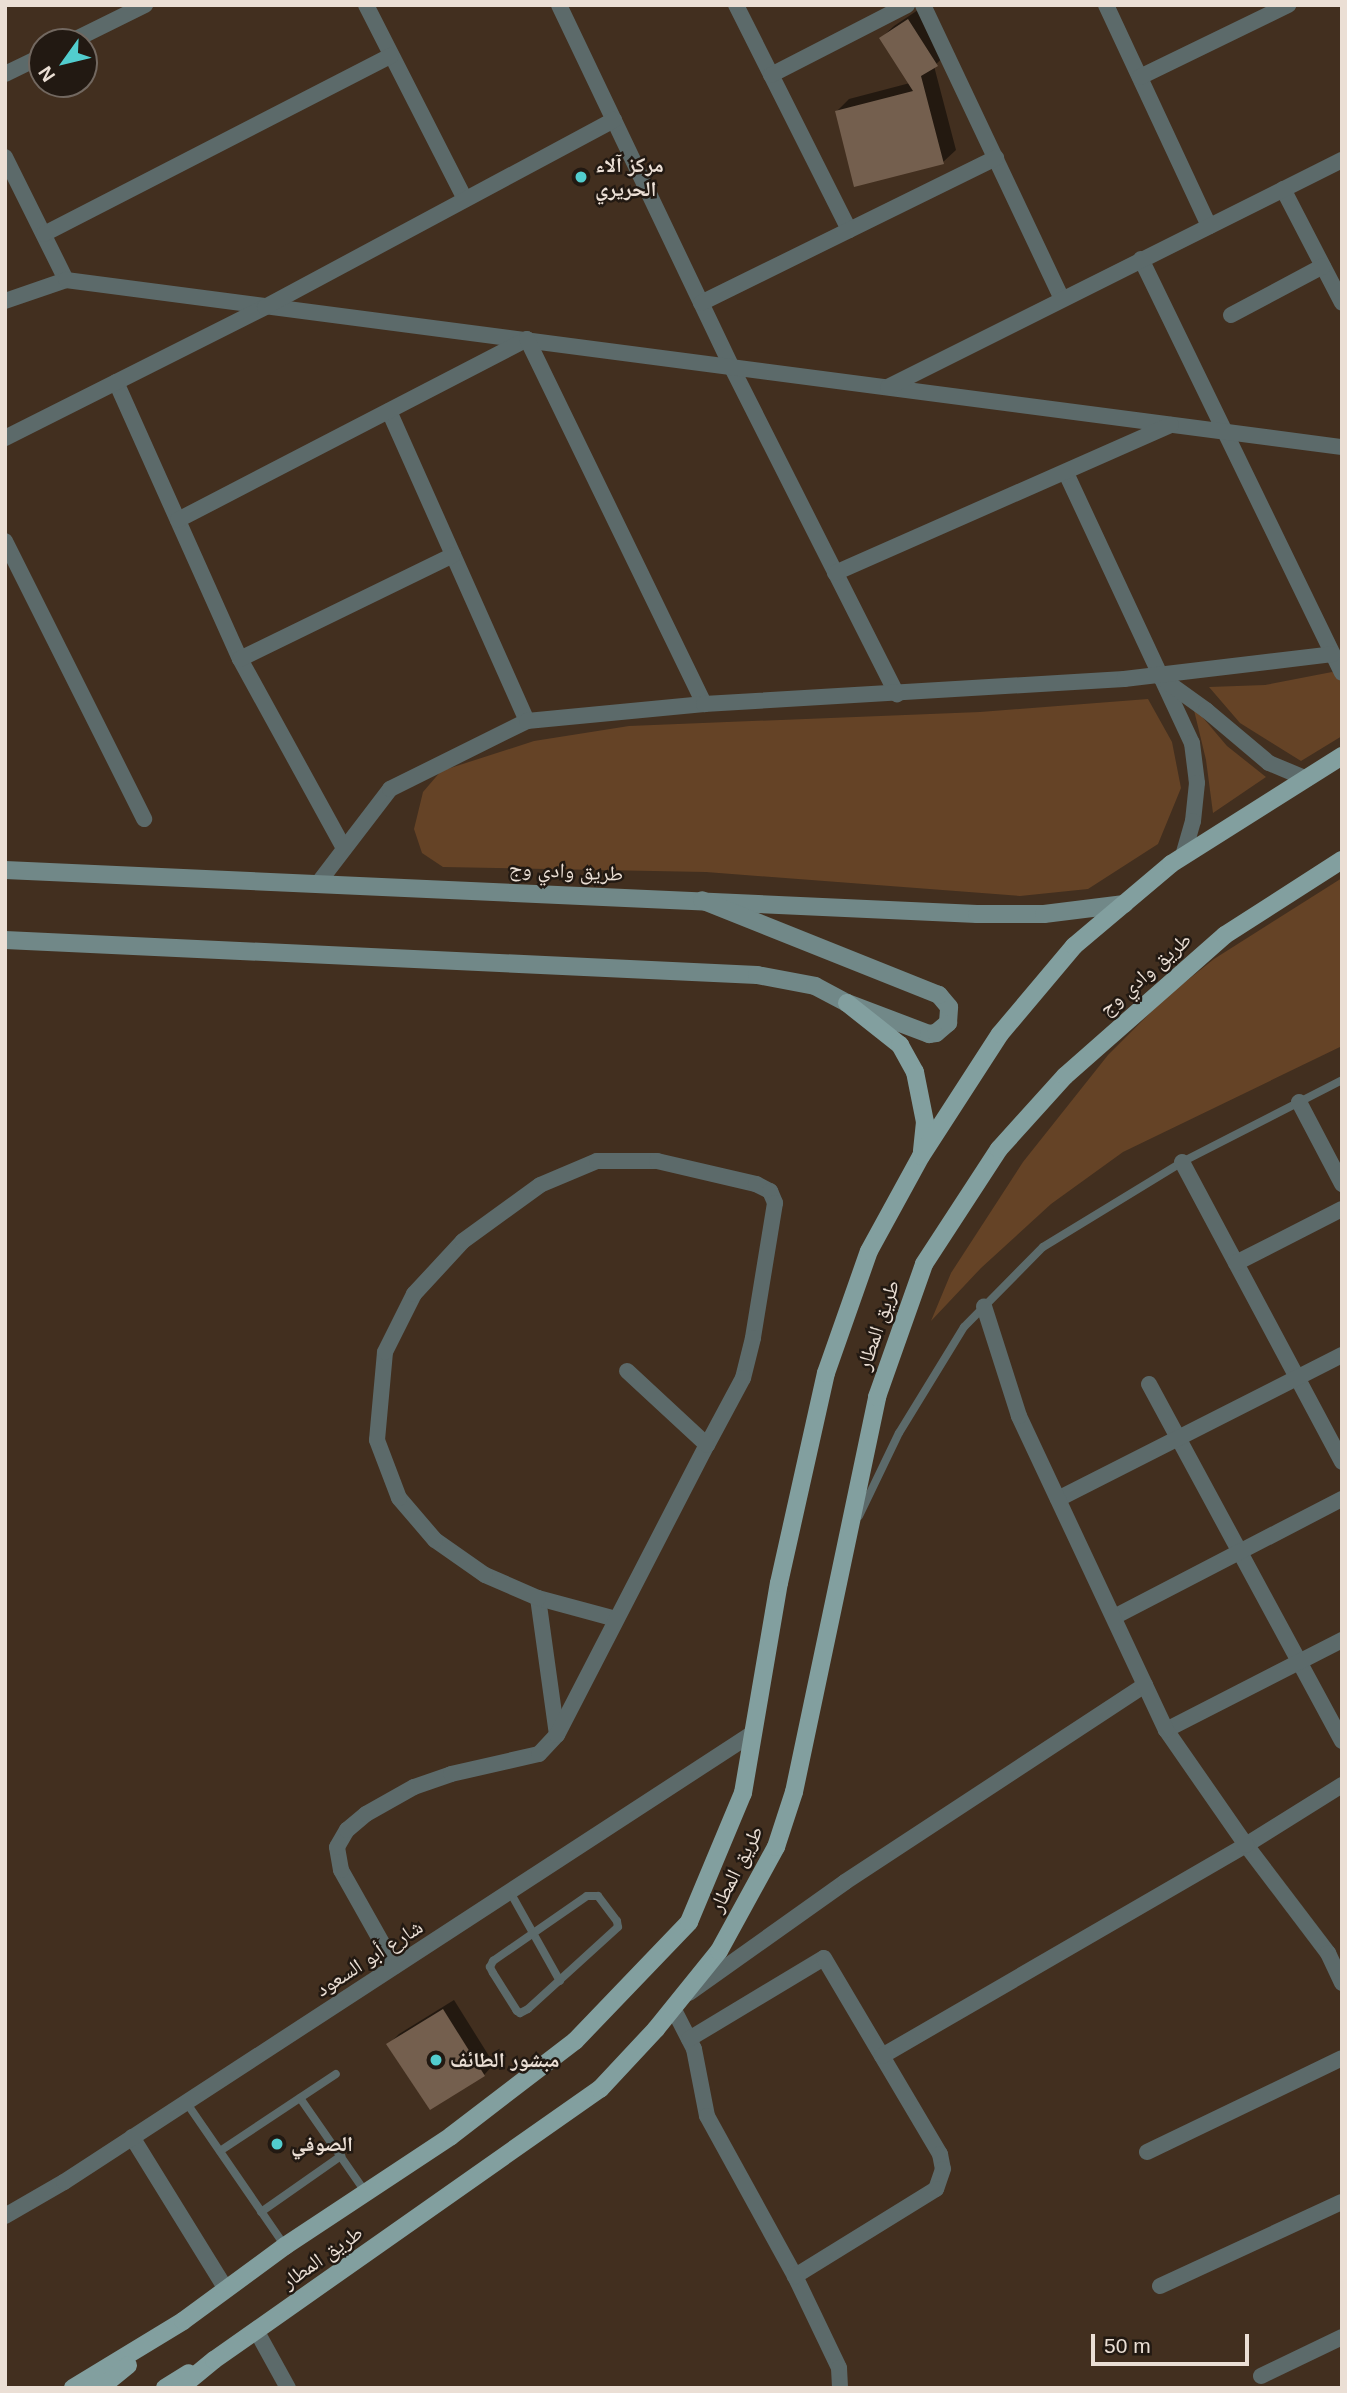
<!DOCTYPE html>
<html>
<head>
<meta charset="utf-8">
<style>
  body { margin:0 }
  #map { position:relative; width:1347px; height:2393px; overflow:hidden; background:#422f1f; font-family:Arial,"Noto Naskh Arabic",sans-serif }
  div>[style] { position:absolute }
  .green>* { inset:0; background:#654326 }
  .shadow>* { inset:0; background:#0007 }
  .building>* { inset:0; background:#745f4e }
  .lane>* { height:8px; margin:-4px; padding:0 4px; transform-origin:4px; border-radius:4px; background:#5c6a6a }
  .street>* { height:16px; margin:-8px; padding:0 8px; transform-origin:8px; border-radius:8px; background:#5c6a6a }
  .secondary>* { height:18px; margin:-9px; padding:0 9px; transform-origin:9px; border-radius:9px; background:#718888 }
  .primary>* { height:18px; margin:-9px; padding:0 9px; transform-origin:9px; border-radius:9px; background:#829f9f }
  .dots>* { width:19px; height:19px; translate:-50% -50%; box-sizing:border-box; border:4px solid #221912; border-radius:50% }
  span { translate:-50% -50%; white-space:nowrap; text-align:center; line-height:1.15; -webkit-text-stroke:5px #221912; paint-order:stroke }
  .poi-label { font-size:21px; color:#ebdfd5; font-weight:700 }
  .left { translate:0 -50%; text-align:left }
  .street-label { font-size:21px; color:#ebdfd5 }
  .frame { position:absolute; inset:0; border:7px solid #ebdfd5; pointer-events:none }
  .north { position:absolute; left:28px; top:28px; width:70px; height:70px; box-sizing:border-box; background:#221912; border:2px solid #726860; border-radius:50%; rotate:236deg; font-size:19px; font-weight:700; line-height:28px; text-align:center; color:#ebdfd5 }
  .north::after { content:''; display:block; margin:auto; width:24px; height:32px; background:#52cdce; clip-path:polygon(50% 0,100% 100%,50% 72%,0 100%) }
  .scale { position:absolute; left:1091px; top:2334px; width:158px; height:32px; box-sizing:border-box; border:4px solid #ebdfd5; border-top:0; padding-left:9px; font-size:21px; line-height:24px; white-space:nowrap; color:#ebdfd5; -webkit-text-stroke:5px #221912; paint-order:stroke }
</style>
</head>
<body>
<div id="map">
  <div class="green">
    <i style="clip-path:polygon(1332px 672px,1342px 676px,1342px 736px,1301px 761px,1240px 723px,1209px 687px,1265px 685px)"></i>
    <i style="clip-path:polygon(1148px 699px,1172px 742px,1181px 788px,1158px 844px,1088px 889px,1020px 896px,706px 872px,443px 867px,422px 853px,414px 829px,423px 792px,441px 771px,534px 741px,629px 726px,980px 712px)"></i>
    <i style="clip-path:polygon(1193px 706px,1227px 746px,1266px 777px,1213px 813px,1206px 760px)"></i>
    <i style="clip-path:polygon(1342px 878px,1342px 1046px,1123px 1152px,1051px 1204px,981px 1268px,931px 1321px,951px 1273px,1023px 1162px,1108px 1055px,1165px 998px,1214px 959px)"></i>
  </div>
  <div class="shadow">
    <i style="clip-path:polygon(921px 8px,949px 52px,934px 66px,956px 150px,943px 162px,837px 111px,849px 99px,910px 83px,881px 38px,894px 26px)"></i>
    <i style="clip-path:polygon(454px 2000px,494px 2064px,484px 2075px,389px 2044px,399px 2034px)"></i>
  </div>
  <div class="building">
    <i style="clip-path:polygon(908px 19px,938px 66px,921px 76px,944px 164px,854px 187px,835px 111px,913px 91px,879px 38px)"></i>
    <i style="clip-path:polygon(443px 2009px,485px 2076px,430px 2110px,386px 2044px)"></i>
  </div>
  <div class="lane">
    <i style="left:859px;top:1516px;width:92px;rotate:-64.3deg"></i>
    <i style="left:899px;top:1433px;width:124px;rotate:-58.5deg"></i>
    <i style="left:964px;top:1327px;width:112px;rotate:-45.4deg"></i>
    <i style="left:1043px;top:1247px;width:163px;rotate:-31.4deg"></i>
    <i style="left:1182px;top:1162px;width:180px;rotate:-27.1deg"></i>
    <i style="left:510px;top:1892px;width:102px;rotate:60.7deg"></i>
    <i style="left:587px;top:1896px;width:11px"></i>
    <i style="left:598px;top:1896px;width:31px;rotate:53deg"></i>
    <i style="left:617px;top:1921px;width:6px;rotate:81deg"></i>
    <i style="left:618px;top:1927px;width:122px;rotate:137.7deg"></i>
    <i style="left:528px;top:2009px;width:9px;rotate:153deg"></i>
    <i style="left:520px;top:2013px;width:4px;rotate:-146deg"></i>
    <i style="left:517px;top:2011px;width:45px;rotate:-122.3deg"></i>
    <i style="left:493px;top:1973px;width:7px;rotate:-117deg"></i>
    <i style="left:490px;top:1967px;width:7px;rotate:-63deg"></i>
    <i style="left:493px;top:1961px;width:114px;rotate:-34.7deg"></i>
    <i style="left:300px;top:2098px;width:116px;rotate:55.2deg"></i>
    <i style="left:186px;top:2102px;width:175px;rotate:55.5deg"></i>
    <i style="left:220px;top:2151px;width:139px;rotate:-33.6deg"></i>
    <i style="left:261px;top:2212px;width:98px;rotate:-35deg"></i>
  </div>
  <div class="street">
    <i style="left:366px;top:5px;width:218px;rotate:63deg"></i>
    <i style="left:559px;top:5px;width:400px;rotate:64.5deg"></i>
    <i style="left:731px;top:366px;width:368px;rotate:63.2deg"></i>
    <i style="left:736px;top:5px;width:252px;rotate:63.3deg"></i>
    <i style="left:923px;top:5px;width:325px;rotate:64.7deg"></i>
    <i style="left:1106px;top:5px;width:244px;rotate:65deg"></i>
    <i style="left:70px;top:42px;width:84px;rotate:-26.3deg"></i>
    <i style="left:5px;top:74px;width:41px;rotate:-25.9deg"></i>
    <i style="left:771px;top:75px;width:153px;rotate:-27.2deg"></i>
    <i style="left:1140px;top:77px;width:165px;rotate:-25.9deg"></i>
    <i style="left:5px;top:157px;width:137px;rotate:63.6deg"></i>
    <i style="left:1283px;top:189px;width:128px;rotate:62.6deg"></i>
    <i style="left:44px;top:234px;width:390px;rotate:-27.2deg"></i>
    <i style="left:1141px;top:259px;width:460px;rotate:64.1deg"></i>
    <i style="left:5px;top:301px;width:65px;rotate:-19deg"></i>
    <i style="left:66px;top:280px;width:1287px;rotate:7.46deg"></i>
    <i style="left:701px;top:303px;width:329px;rotate:-26.2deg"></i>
    <i style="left:1231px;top:315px;width:104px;rotate:-28deg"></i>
    <i style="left:116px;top:382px;width:303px;rotate:65.9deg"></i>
    <i style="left:240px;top:659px;width:216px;rotate:61.2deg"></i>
    <i style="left:888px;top:387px;width:508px;rotate:-26.57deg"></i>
    <i style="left:389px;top:411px;width:339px;rotate:66deg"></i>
    <i style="left:5px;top:438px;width:291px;rotate:-26.7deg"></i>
    <i style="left:265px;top:307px;width:396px;rotate:-28.2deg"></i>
    <i style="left:1066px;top:473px;width:298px;rotate:65deg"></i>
    <i style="left:1192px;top:743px;width:40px;rotate:82.9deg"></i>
    <i style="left:1197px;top:783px;width:38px;rotate:96deg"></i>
    <i style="left:1193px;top:821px;width:37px;rotate:106deg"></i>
    <i style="left:178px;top:520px;width:393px;rotate:-27.4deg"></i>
    <i style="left:527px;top:339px;width:406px;rotate:64.1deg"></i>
    <i style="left:5px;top:541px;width:311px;rotate:63.4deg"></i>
    <i style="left:835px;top:573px;width:367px;rotate:-23.8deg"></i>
    <i style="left:240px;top:659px;width:237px;rotate:-26deg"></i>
    <i style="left:1160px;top:677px;width:57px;rotate:35.7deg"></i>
    <i style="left:1206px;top:710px;width:82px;rotate:40.1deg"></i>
    <i style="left:1269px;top:763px;width:41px;rotate:22.8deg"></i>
    <i style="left:319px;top:882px;width:117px;rotate:-52.6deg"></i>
    <i style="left:390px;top:789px;width:153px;rotate:-26.4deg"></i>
    <i style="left:527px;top:721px;width:178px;rotate:-5.5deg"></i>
    <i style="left:704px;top:704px;width:421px;rotate:-3.4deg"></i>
    <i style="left:1124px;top:679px;width:210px;rotate:-6.8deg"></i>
    <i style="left:1299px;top:1102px;width:93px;rotate:62.3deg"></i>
    <i style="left:1182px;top:1162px;width:340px;rotate:61.9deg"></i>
    <i style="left:1236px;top:1263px;width:119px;rotate:-27deg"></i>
    <i style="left:1149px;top:1384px;width:406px;rotate:61.6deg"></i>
    <i style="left:1058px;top:1499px;width:318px;rotate:-26.9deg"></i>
    <i style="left:538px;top:1598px;width:138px;rotate:82.1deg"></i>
    <i style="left:1114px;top:1617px;width:257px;rotate:-27.4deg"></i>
    <i style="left:616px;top:1619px;width:81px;rotate:-164.9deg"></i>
    <i style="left:538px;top:1598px;width:58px;rotate:-156.5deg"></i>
    <i style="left:485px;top:1575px;width:61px;rotate:-145deg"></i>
    <i style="left:435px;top:1540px;width:55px;rotate:-130.6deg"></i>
    <i style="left:399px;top:1498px;width:62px;rotate:-110.8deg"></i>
    <i style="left:377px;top:1440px;width:88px;rotate:-84.8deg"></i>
    <i style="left:385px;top:1352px;width:65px;rotate:-63.4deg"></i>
    <i style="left:414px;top:1294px;width:72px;rotate:-47.2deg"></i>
    <i style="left:463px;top:1241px;width:95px;rotate:-36deg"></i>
    <i style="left:540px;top:1185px;width:62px;rotate:-22.8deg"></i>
    <i style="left:597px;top:1161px;width:60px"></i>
    <i style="left:657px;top:1161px;width:102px;rotate:13.1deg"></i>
    <i style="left:756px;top:1184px;width:16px;rotate:27deg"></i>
    <i style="left:770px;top:1191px;width:13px;rotate:67deg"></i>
    <i style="left:775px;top:1203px;width:137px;rotate:99.3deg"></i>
    <i style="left:753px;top:1338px;width:41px;rotate:104deg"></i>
    <i style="left:743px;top:1378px;width:76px;rotate:118.2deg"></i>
    <i style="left:1166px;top:1730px;width:198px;rotate:-27.1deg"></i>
    <i style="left:1342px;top:1785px;width:113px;rotate:148deg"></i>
    <i style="left:1246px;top:1845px;width:136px;rotate:52.8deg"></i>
    <i style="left:1328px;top:1953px;width:33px;rotate:65deg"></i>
    <i style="left:395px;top:1966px;width:110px;rotate:-119.4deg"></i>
    <i style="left:341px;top:1870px;width:23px;rotate:-100deg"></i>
    <i style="left:337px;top:1847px;width:20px;rotate:-60deg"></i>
    <i style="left:347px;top:1830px;width:25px;rotate:-40deg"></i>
    <i style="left:366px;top:1814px;width:55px;rotate:-29.4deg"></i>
    <i style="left:414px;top:1787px;width:39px;rotate:-19deg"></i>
    <i style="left:451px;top:1774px;width:90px;rotate:-12.8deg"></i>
    <i style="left:539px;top:1754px;width:26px;rotate:-47deg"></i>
    <i style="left:557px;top:1735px;width:326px;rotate:-62.7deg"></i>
    <i style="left:707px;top:1445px;width:109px;rotate:-137.2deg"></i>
    <i style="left:689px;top:1993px;width:191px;rotate:-35.4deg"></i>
    <i style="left:845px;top:1882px;width:359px;rotate:-33.3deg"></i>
    <i style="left:673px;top:2008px;width:46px;rotate:62.9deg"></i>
    <i style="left:694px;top:2049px;width:68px;rotate:79deg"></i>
    <i style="left:707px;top:2116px;width:183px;rotate:61.2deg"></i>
    <i style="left:795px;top:2276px;width:102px;rotate:64.4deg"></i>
    <i style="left:839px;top:2368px;width:20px;rotate:87deg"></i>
    <i style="left:689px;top:2039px;width:157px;rotate:-31deg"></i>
    <i style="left:824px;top:1958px;width:228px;rotate:59.4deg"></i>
    <i style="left:940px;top:2154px;width:15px;rotate:79deg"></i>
    <i style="left:943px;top:2169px;width:21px;rotate:109deg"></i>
    <i style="left:936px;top:2189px;width:166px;rotate:148.3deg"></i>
    <i style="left:882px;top:2056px;width:421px;rotate:-30.1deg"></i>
    <i style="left:1246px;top:1845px;width:140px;rotate:-124.8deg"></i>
    <i style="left:1166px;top:1730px;width:347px;rotate:-115.1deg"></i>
    <i style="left:1019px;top:1416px;width:115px;rotate:-107.7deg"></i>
    <i style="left:132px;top:2137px;width:179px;rotate:58.3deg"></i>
    <i style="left:1147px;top:2152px;width:216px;rotate:-25.7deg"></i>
    <i style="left:5px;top:2216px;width:68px;rotate:-30deg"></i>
    <i style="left:64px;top:2182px;width:822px;rotate:-33.09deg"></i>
    <i style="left:1160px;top:2286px;width:200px;rotate:-24.8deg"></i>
    <i style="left:256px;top:2330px;width:66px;rotate:61.1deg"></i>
    <i style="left:1261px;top:2376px;width:90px;rotate:-25.7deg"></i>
  </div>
  <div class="secondary">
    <i style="left:5px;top:870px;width:973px;rotate:2.59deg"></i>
    <i style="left:977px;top:914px;width:67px"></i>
    <i style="left:1044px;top:914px;width:81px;rotate:-7.1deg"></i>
    <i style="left:5px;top:940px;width:753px;rotate:2.66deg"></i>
    <i style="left:757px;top:975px;width:59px;rotate:10.7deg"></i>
    <i style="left:815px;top:986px;width:36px;rotate:28deg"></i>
    <i style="left:847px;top:1003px;width:88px;rotate:20.7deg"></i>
    <i style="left:929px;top:1034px;width:7px;rotate:-8deg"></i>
    <i style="left:936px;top:1033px;width:16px;rotate:-40deg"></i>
    <i style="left:948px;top:1023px;width:16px;rotate:-86deg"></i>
    <i style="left:949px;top:1007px;width:16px;rotate:-130deg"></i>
    <i style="left:939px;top:995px;width:255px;rotate:-158.2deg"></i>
  </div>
  <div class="primary">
    <i style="left:847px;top:1003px;width:68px;rotate:38.4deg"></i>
    <i style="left:900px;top:1045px;width:31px;rotate:61deg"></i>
    <i style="left:915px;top:1072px;width:51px;rotate:78.7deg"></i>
    <i style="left:925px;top:1122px;width:30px;rotate:96deg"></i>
    <i style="left:73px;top:2388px;width:129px;rotate:-31.3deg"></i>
    <i style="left:183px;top:2321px;width:127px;rotate:-36.3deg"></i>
    <i style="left:285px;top:2246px;width:199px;rotate:-33.5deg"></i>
    <i style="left:451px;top:2136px;width:156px;rotate:-37.5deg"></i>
    <i style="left:575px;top:2041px;width:165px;rotate:-46.2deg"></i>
    <i style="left:689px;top:1922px;width:140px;rotate:-67.3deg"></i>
    <i style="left:743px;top:1793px;width:213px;rotate:-80.3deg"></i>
    <i style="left:779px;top:1583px;width:215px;rotate:-77.4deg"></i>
    <i style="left:826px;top:1373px;width:129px;rotate:-70.6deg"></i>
    <i style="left:869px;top:1251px;width:108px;rotate:-61.3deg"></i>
    <i style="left:921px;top:1156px;width:145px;rotate:-57.1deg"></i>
    <i style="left:1000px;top:1034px;width:115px;rotate:-49.9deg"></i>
    <i style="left:1074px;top:946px;width:127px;rotate:-40.2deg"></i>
    <i style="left:1171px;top:864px;width:202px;rotate:-32.3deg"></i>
    <i style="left:100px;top:2388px;width:36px;rotate:-39deg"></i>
    <i style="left:165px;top:2388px;width:28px;rotate:-32deg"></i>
    <i style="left:180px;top:2388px;width:44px;rotate:-39.5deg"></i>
    <i style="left:214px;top:2360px;width:472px;rotate:-35.1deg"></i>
    <i style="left:600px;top:2089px;width:82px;rotate:-47deg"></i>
    <i style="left:656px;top:2029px;width:100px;rotate:-51.1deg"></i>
    <i style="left:719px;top:1951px;width:119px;rotate:-61.3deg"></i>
    <i style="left:776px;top:1847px;width:58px;rotate:-71.9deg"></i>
    <i style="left:794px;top:1792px;width:404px;rotate:-78.1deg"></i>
    <i style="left:877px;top:1397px;width:141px;rotate:-70.5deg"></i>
    <i style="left:924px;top:1264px;width:137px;rotate:-56.9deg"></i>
    <i style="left:999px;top:1149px;width:98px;rotate:-47.9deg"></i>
    <i style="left:1065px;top:1076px;width:213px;rotate:-41.4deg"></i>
    <i style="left:1225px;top:935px;width:139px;rotate:-32.7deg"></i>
  </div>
  <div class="dots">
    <i style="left:581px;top:177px;background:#52cdce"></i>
    <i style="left:436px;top:2060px;background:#52cdce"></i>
    <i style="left:277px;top:2144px;background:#52cdce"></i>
  </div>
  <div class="poi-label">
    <span class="left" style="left:595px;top:177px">مركز آلاء<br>الحريري</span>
    <span class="left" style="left:450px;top:2060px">مبشور الطائف</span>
    <span class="left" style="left:291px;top:2144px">الصوفي</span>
  </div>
  <div class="street-label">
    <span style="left:566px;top:871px;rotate:3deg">طريق وادي وج</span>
    <span style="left:1145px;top:974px;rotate:-41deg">طريق وادي وج</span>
    <span style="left:878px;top:1325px;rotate:-71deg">طريق المطار</span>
    <span style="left:736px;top:1869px;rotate:-63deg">طريق المطار</span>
    <span style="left:369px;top:1958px;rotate:-33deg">شارع أبو السعود</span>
    <span style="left:322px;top:2257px;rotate:-35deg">طريق المطار</span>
  </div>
  <div class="frame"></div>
  <div class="north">N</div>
  <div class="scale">50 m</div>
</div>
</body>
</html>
